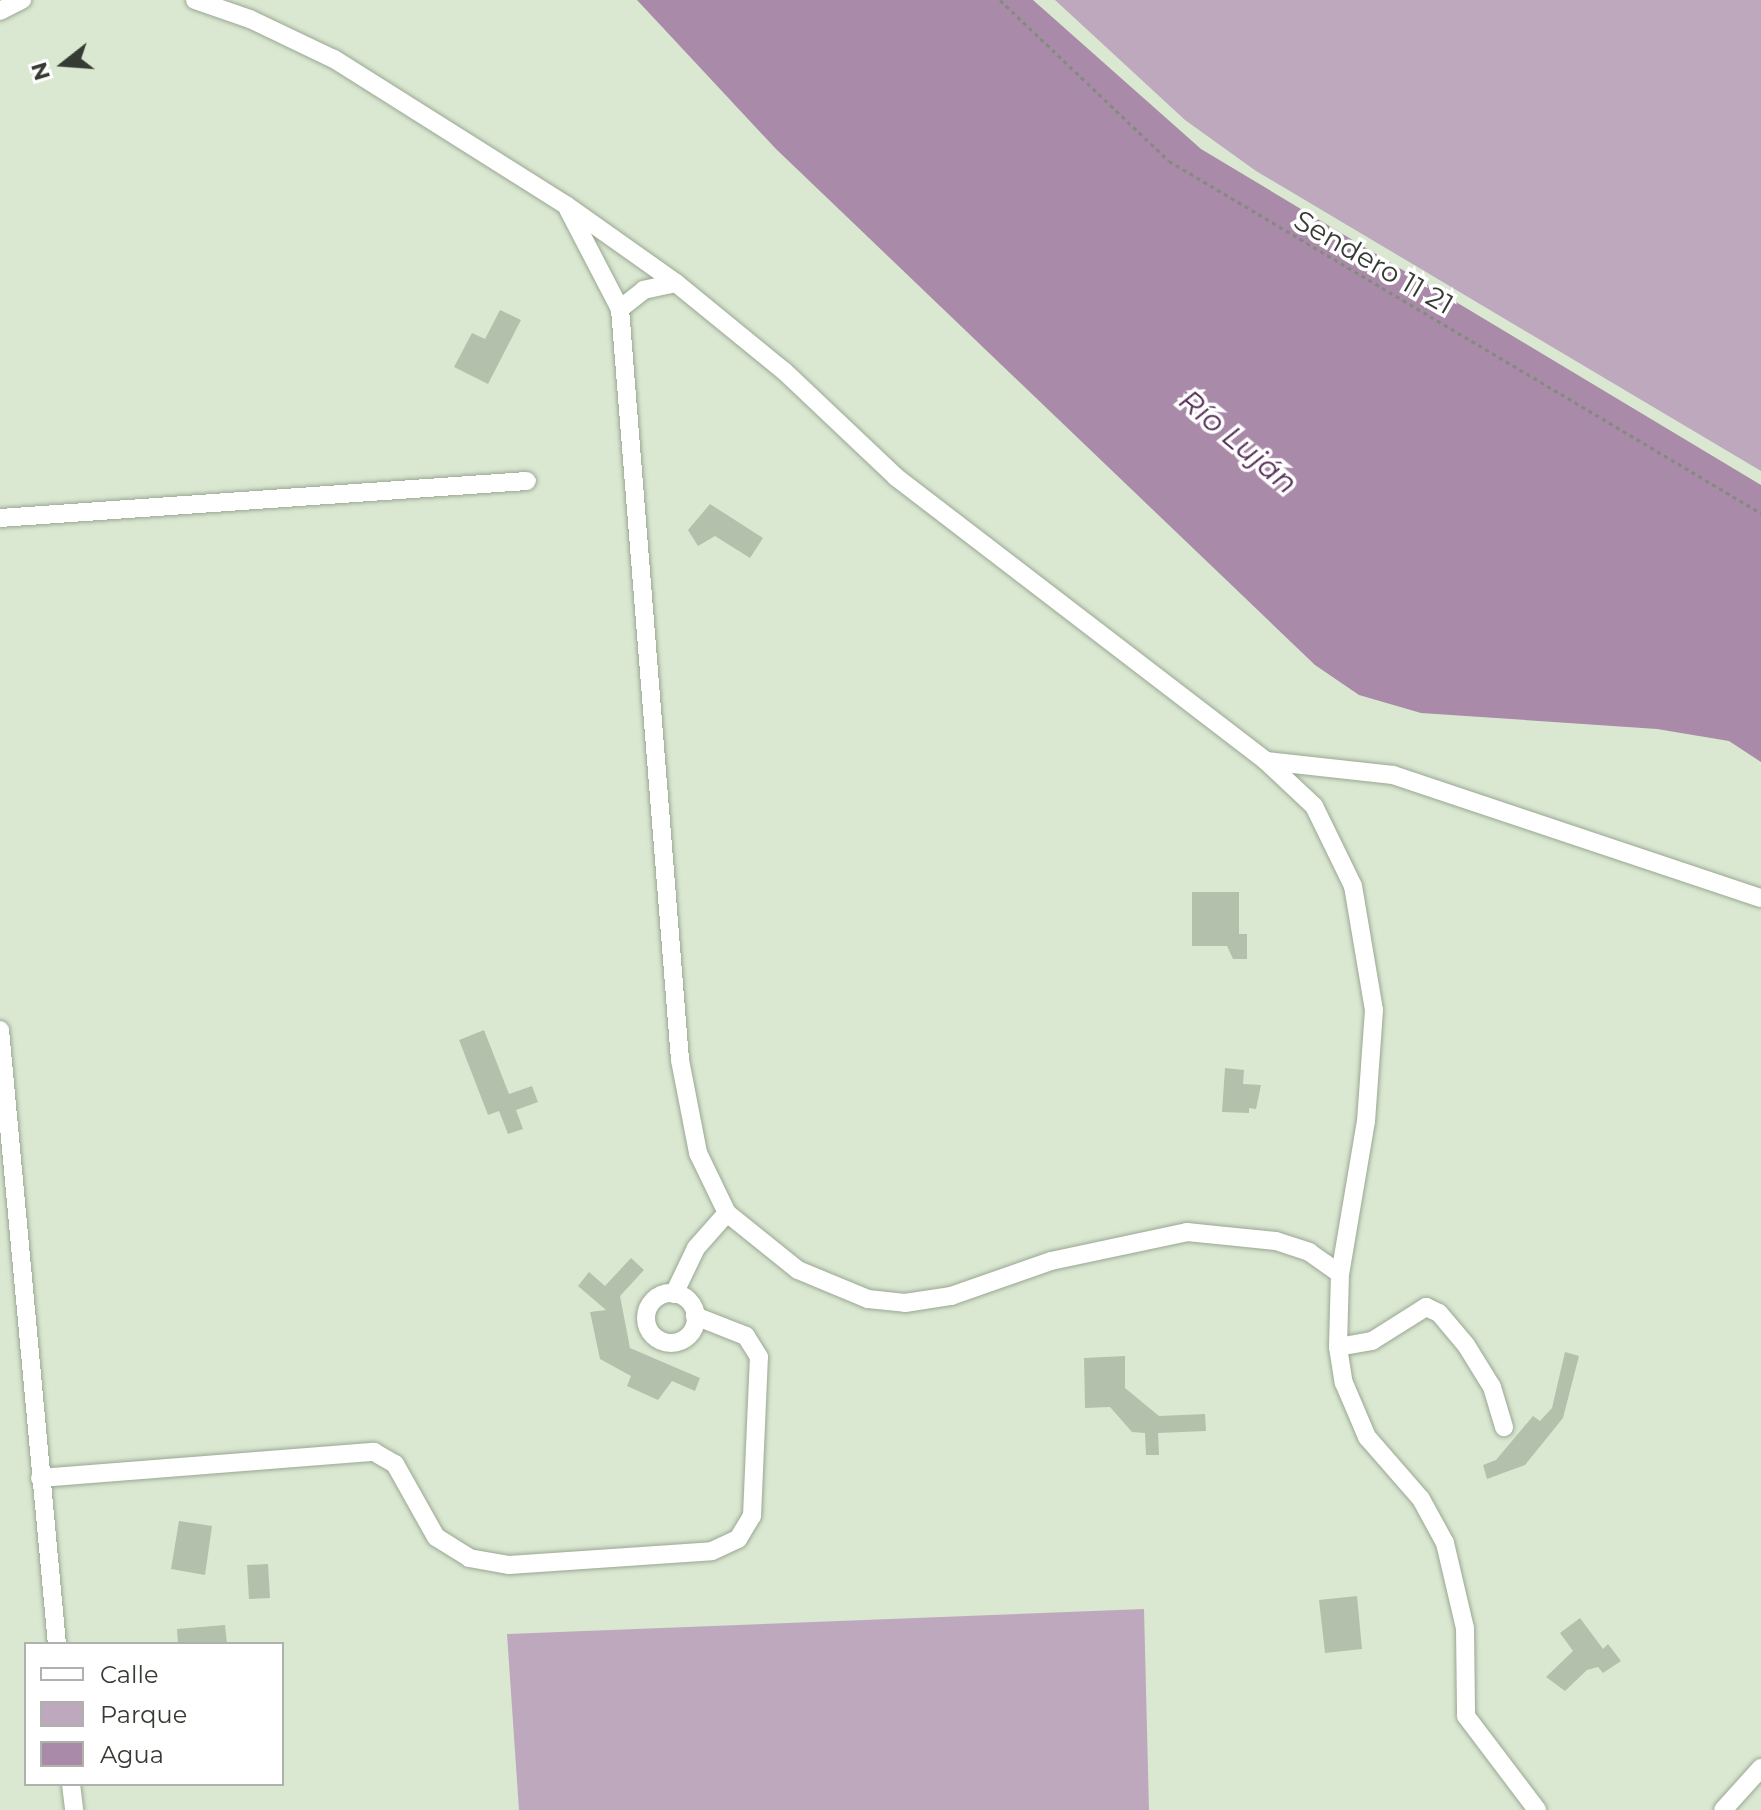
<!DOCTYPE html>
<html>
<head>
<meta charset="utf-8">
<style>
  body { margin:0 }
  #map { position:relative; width:1761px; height:1810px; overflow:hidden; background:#dae8d2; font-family:Montserrat,sans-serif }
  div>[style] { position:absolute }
  .green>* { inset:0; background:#bea8be }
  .water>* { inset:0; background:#a98aa8 }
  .building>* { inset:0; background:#b3c0ab }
  .path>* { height:3px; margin-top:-1.5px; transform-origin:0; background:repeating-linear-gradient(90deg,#828b7d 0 4px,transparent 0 8px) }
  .roads { filter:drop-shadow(0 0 2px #9aa792) drop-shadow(0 0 2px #9aa792) }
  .minor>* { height:18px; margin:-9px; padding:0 9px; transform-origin:9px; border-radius:9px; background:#fff }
  .minor>.ring { margin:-9px; padding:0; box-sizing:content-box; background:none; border:18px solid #fff; border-radius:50% }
  span { translate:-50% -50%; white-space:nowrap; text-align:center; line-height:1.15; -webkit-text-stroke:7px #fff; paint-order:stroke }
  .street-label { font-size:28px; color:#363b33 }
  .water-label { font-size:30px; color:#59315a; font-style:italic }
  .legend { position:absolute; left:24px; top:1642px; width:260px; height:144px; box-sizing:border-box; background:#fff; border:2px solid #afb1ad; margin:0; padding:10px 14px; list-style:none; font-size:24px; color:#363b33 }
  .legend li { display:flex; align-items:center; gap:16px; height:40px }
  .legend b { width:40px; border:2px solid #afb1ad }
  .north { position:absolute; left:24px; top:24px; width:80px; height:80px; -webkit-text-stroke:6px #fff; paint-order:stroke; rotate:253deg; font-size:22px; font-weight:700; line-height:32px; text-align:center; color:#363b33 }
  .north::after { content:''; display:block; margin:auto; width:28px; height:36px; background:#363b33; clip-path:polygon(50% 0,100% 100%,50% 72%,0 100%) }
</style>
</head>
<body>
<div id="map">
  <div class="green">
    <i style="clip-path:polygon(1055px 0,1761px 0,1761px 471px,1256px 171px,1185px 120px)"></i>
    <i style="clip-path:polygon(1144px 1609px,1149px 1810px,519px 1810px,507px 1634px)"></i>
  </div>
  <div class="water">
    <i style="clip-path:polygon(637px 0,1033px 0,1201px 149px,1761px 485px,1761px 762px,1729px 741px,1657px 729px,1421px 713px,1359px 695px,1315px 665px,776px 149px)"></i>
  </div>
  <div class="building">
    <i style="clip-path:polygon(500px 310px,521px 320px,488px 384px,454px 367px,472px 333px,485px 339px)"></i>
    <i style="clip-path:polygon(710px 504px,763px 538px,750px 558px,715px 536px,698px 546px,688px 530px)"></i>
    <i style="clip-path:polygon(1192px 892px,1239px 892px,1239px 934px,1247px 934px,1247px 959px,1233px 959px,1227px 946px,1192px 946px)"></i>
    <i style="clip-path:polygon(484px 1030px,509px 1094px,532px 1086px,538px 1102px,516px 1110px,523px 1129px,508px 1134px,499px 1111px,488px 1115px,459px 1040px)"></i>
    <i style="clip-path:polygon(1225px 1068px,1244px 1070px,1243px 1084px,1261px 1085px,1256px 1109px,1249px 1108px,1249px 1113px,1222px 1112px)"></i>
    <i style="clip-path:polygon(631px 1258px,644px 1270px,620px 1296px,630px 1348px,700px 1378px,695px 1391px,672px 1381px,658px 1400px,627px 1386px,631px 1376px,600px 1359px,590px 1312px,606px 1310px,578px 1286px,589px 1272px,605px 1286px)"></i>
    <i style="clip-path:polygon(1565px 1352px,1579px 1356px,1563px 1418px,1525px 1465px,1487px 1479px,1483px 1465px,1496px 1460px,1533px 1416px,1540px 1421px,1552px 1408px)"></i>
    <i style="clip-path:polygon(1125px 1356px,1125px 1388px,1159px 1416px,1205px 1414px,1206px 1431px,1158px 1433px,1159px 1455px,1146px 1455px,1145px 1433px,1132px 1432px,1110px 1407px,1085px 1408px,1084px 1358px)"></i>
    <i style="clip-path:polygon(179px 1521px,212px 1526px,205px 1575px,171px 1569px)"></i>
    <i style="clip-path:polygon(268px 1564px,270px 1598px,249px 1599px,247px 1565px)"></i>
    <i style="clip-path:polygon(1357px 1596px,1362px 1649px,1325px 1653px,1319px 1600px)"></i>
    <i style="clip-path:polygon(1580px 1618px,1603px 1649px,1608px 1644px,1621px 1661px,1603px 1673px,1598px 1667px,1587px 1670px,1565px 1691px,1546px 1677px,1573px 1651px,1560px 1633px)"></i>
    <i style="clip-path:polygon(225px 1625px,227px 1644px,178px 1644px,177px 1629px)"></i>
  </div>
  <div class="path">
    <i style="left:1000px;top:0;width:233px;rotate:43.6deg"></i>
    <i style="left:1169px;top:161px;width:689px;rotate:30.74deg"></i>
  </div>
  <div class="roads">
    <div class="minor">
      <i style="left:195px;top:0;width:58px;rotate:19.1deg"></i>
      <i style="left:250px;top:19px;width:93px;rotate:25.5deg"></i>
      <i style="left:334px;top:59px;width:274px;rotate:32.2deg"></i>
      <i style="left:566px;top:205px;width:135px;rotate:35.3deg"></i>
      <i style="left:676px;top:283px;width:139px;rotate:39.2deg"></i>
      <i style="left:784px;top:371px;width:154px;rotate:43.4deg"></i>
      <i style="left:896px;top:477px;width:466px;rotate:37.5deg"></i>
      <i style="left:1266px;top:761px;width:66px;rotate:43.2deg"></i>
      <i style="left:1314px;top:806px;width:89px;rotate:64deg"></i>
      <i style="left:1353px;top:886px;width:126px;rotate:80.4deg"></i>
      <i style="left:1374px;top:1010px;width:111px;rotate:94.1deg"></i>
      <i style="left:1366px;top:1121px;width:155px;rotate:99.6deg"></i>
      <i style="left:1340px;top:1274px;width:73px;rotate:91.6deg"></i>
      <i style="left:1338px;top:1347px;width:36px;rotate:81deg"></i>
      <i style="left:1344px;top:1383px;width:59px;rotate:66.9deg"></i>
      <i style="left:1367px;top:1437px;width:82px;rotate:48.9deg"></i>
      <i style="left:1421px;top:1499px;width:50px;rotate:61.4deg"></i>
      <i style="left:1445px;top:1543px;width:87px;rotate:76.8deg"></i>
      <i style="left:1465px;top:1628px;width:88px;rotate:89.3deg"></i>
      <i style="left:1466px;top:1716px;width:118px;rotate:52.9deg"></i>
      <i style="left:0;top:11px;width:25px;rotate:-27deg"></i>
      <i style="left:568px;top:209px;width:113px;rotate:62.5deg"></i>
      <i style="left:676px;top:283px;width:33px;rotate:168deg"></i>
      <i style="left:644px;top:290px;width:31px;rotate:142deg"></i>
      <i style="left:620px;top:309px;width:753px;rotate:85.43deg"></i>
      <i style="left:680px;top:1060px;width:95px;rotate:79deg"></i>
      <i style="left:698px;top:1153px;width:67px;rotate:64.2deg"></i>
      <i style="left:727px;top:1213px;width:91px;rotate:38.8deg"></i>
      <i style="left:798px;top:1270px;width:76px;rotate:22.5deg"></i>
      <i style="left:868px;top:1299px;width:37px;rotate:6deg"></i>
      <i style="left:905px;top:1303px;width:47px;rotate:-8.7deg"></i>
      <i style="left:951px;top:1296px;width:106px;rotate:-19.3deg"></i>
      <i style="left:1051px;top:1261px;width:139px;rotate:-12deg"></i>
      <i style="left:1187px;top:1232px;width:89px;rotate:5.8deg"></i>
      <i style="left:1276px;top:1241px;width:35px;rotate:18deg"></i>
      <i style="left:1309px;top:1252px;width:38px;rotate:35deg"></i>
      <i style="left:0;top:518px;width:528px;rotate:-4.02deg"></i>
      <i style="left:1266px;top:761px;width:128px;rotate:6.3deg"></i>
      <i style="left:1393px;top:775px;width:388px;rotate:18.5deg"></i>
      <i style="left:0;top:1030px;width:617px;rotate:84.7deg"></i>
      <i class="ring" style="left:646px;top:1293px;width:32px;height:32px"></i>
      <i style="left:674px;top:1294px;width:51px;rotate:-64.4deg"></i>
      <i style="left:696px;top:1248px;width:47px;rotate:-48.5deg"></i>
      <i style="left:1338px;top:1347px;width:35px;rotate:-10deg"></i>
      <i style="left:1372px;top:1341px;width:64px;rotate:-32.2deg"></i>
      <i style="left:1426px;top:1307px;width:14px;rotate:25deg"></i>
      <i style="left:1439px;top:1313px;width:42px;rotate:49.8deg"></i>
      <i style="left:1466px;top:1345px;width:49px;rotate:58.2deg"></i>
      <i style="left:1492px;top:1387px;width:42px;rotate:73.3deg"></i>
      <i style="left:40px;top:1478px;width:335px;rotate:-4.5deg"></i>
      <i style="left:374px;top:1452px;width:24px;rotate:30deg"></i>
      <i style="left:395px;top:1464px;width:84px;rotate:60.7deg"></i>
      <i style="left:436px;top:1537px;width:39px;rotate:32deg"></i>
      <i style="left:469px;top:1558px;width:41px;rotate:9.9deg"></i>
      <i style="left:509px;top:1565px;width:203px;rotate:-3.9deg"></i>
      <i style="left:712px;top:1551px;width:29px;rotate:-25deg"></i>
      <i style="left:738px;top:1539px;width:27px;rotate:-59deg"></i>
      <i style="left:752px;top:1516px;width:159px;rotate:-87.5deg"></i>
      <i style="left:759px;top:1357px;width:25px;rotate:-122deg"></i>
      <i style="left:746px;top:1336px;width:55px;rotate:-158.6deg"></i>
      <i style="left:71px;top:1784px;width:26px;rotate:83deg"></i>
      <i style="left:1723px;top:1810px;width:57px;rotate:-47.9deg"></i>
    </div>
  </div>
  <div class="street-label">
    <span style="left:1374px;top:262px;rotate:30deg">Sendero 11 21</span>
  </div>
  <div class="water-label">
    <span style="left:1238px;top:442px;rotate:40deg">Río Luján</span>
  </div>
  <ul class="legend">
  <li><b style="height:10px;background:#fff"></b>Calle</li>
  <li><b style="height:22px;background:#bea8be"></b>Parque</li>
  <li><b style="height:22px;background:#a98aa8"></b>Agua</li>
  </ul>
  <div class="north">N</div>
</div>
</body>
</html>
